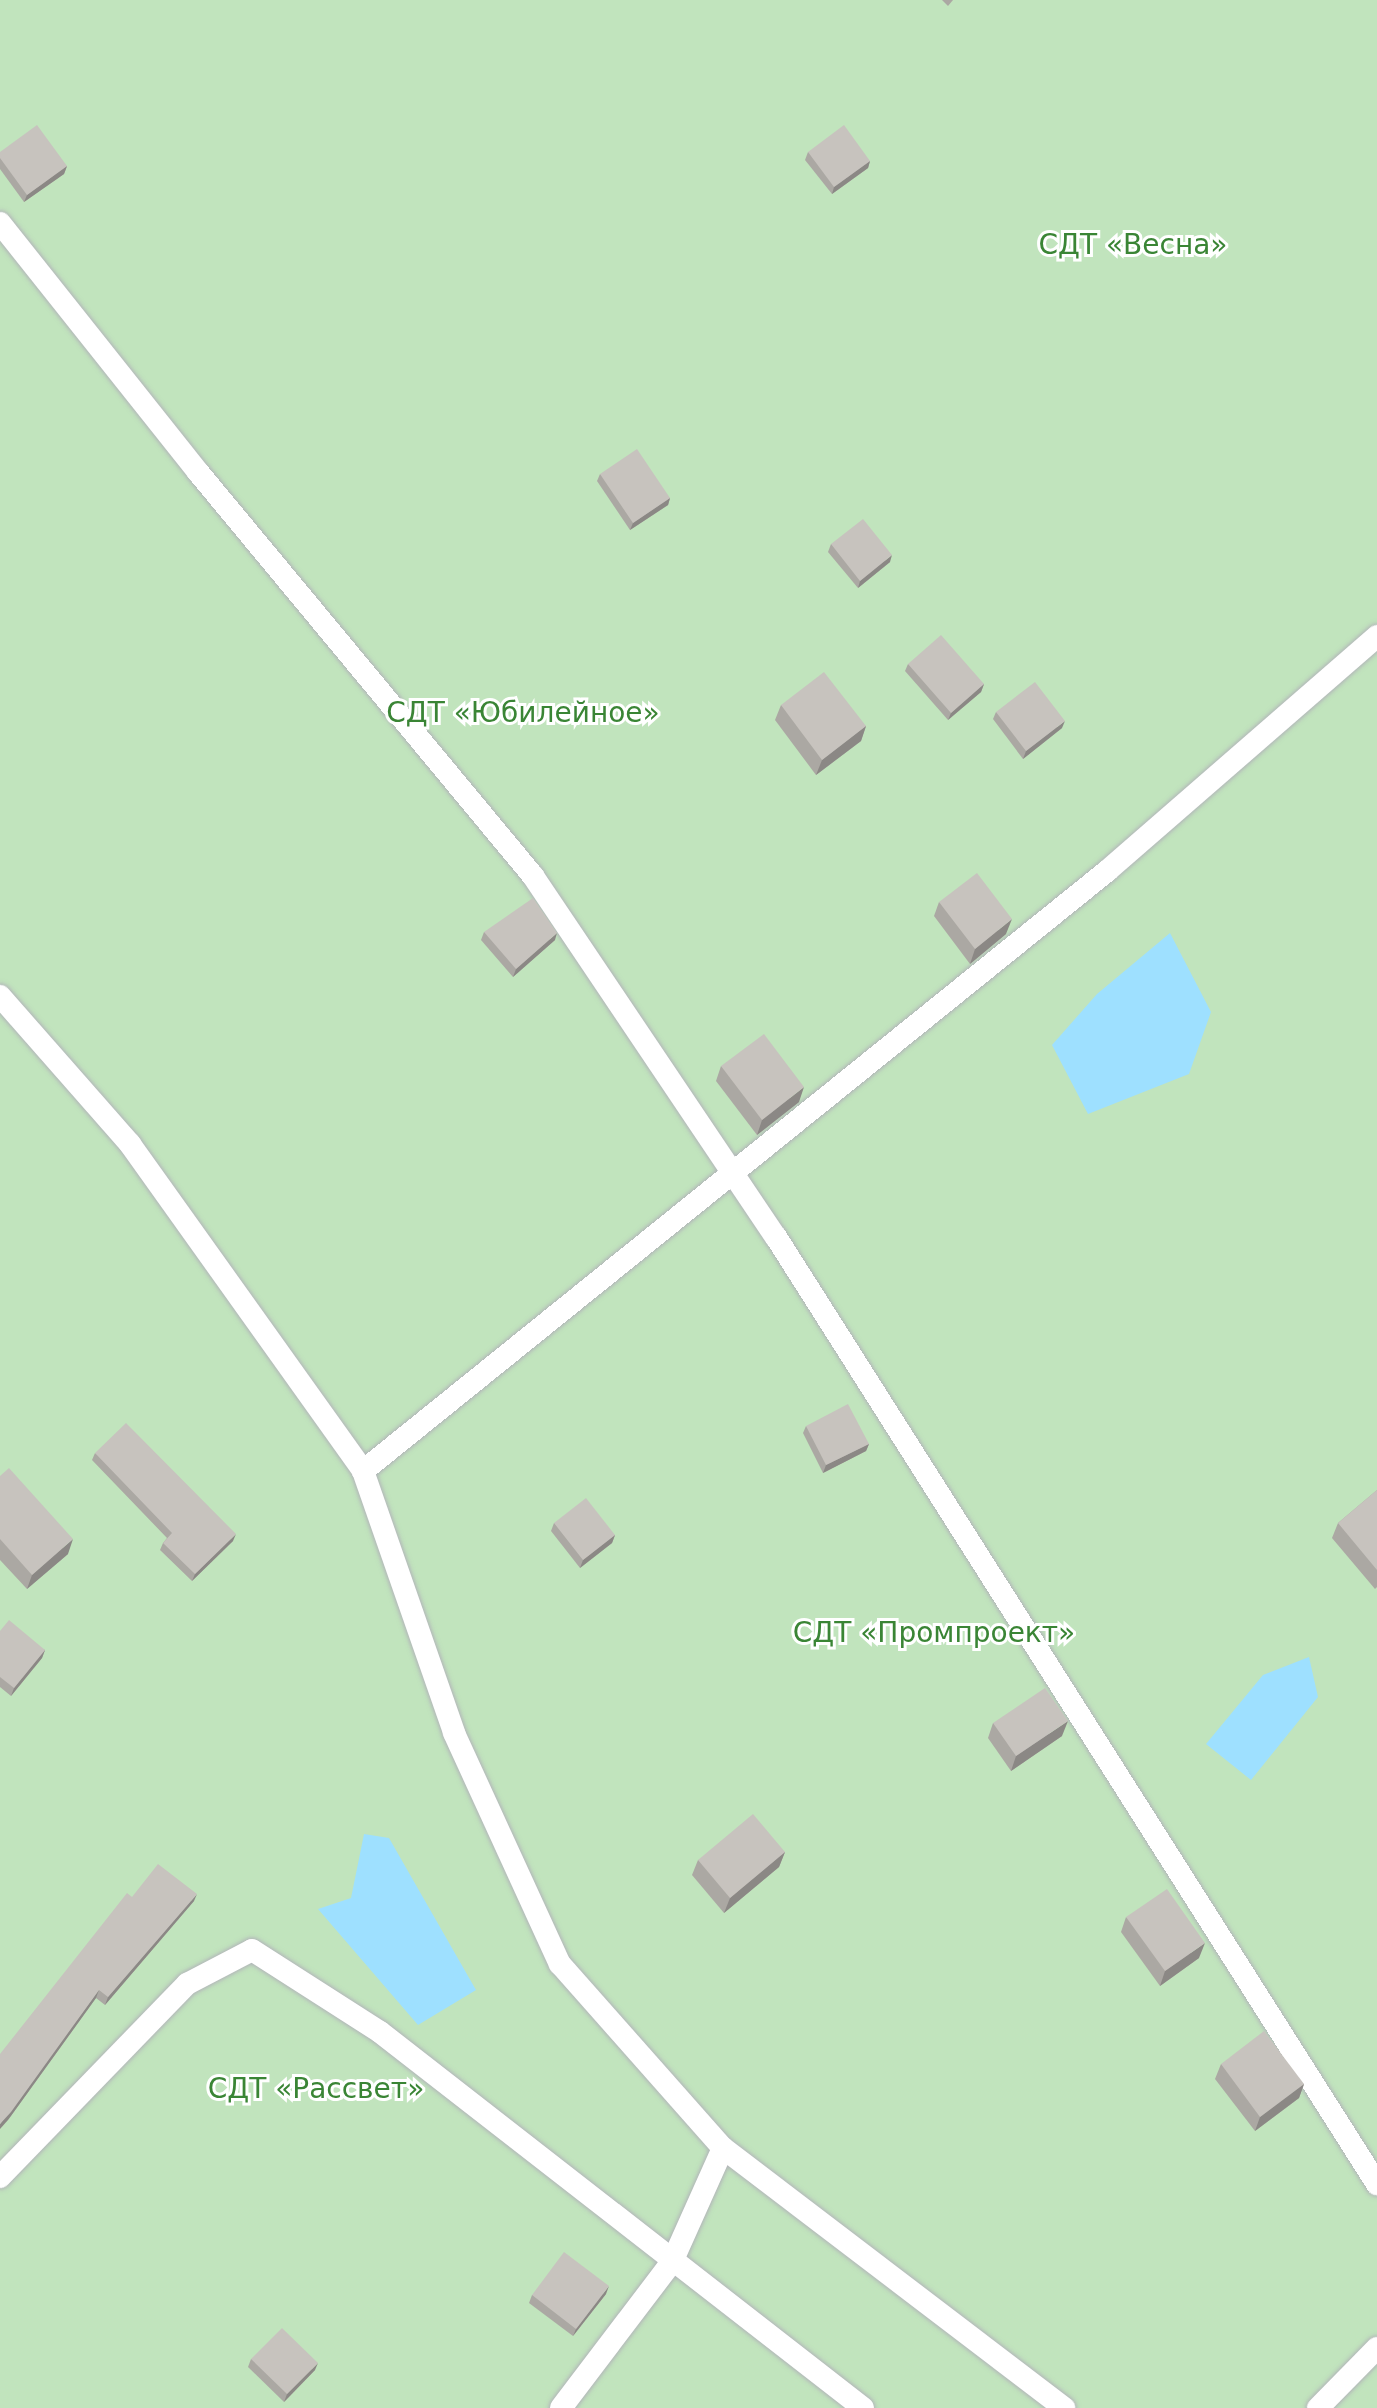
<!DOCTYPE html>
<html>
<head>
<meta charset="utf-8">
<style>
  body { margin:0 }
  #map { position:relative; width:1377px; height:2408px; overflow:hidden; background:#ece8e1; font-family:"DejaVu Sans",sans-serif }
  div>[style] { position:absolute }
  .green>* { inset:0; background:#c1e4bd }
  .water>* { inset:0; background:#9ee0ff }
  .roads { filter:drop-shadow(0 0 2px #b2b5b9) drop-shadow(0 0 2px #b2b5b9) }
  .service>* { height:22px; margin:-11px; padding:0 11px; transform-origin:11px; border-radius:11px; background:#fff }
  .wall>* { inset:0; background:#aba8a3 }
  .shaded-wall>* { inset:0; background:#8b8885 }
  .building>* { inset:0; background:#c7c3be }
  span { translate:-50% -50%; white-space:nowrap; text-align:center; line-height:1.15; -webkit-text-stroke:6px #fff; paint-order:stroke }
  .park-label { font-size:28px; color:#3a8535 }
</style>
</head>
<body>
<div id="map">
  <div class="green">
    <i style="clip-path:polygon(0 0,1377px 0,1377px 2408px,0 2408px)"></i>
  </div>
  <div class="water">
    <i style="clip-path:polygon(1170px 933px,1211px 1012px,1189px 1074px,1088px 1114px,1052px 1045px,1097px 994px)"></i>
    <i style="clip-path:polygon(1309px 1657px,1318px 1697px,1251px 1780px,1206px 1744px,1263px 1675px)"></i>
    <i style="clip-path:polygon(364px 1834px,389px 1838px,476px 1990px,418px 2025px,318px 1909px,351px 1898px)"></i>
  </div>
  <div class="roads">
    <div class="service">
      <i style="left:0;top:223px;width:318px;rotate:51.5deg"></i>
      <i style="left:198px;top:472px;width:525px;rotate:50.33deg"></i>
      <i style="left:533px;top:876px;width:435px;rotate:56.1deg"></i>
      <i style="left:776px;top:1237px;width:1122px;rotate:57.6deg"></i>
      <i style="left:0;top:996px;width:197px;rotate:48.7deg"></i>
      <i style="left:130px;top:1144px;width:402px;rotate:54.5deg"></i>
      <i style="left:363px;top:1471px;width:277px;rotate:70.8deg"></i>
      <i style="left:454px;top:1733px;width:254px;rotate:65.4deg"></i>
      <i style="left:560px;top:1964px;width:246px;rotate:48.5deg"></i>
      <i style="left:723px;top:2148px;width:429px;rotate:37.3deg"></i>
      <i style="left:363px;top:1471px;width:956px;rotate:-38.88deg"></i>
      <i style="left:1107px;top:871px;width:358px;rotate:-41deg"></i>
      <i style="left:0;top:2177px;width:269px;rotate:-45.9deg"></i>
      <i style="left:187px;top:1984px;width:73px;rotate:-27.6deg"></i>
      <i style="left:252px;top:1950px;width:152px;rotate:32.6deg"></i>
      <i style="left:380px;top:2032px;width:612px;rotate:37.9deg"></i>
      <i style="left:561px;top:2408px;width:183px;rotate:-52.8deg"></i>
      <i style="left:672px;top:2262px;width:125px;rotate:-65.9deg"></i>
      <i style="left:1318px;top:2408px;width:84px;rotate:-45.5deg"></i>
    </div>
  </div>
  <div class="wall">
    <i style="clip-path:polygon(942px 0,953px 0,948px 6px)"></i>
    <i style="clip-path:polygon(0 152px,67px 166px,64px 174px,24px 202px,0 169px)"></i>
    <i style="clip-path:polygon(808px 152px,870px 161px,868px 168px,832px 194px,805px 160px)"></i>
    <i style="clip-path:polygon(600px 474px,670px 498px,668px 505px,630px 530px,597px 481px)"></i>
    <i style="clip-path:polygon(831px 544px,890px 562px,858px 588px,828px 552px)"></i>
    <i style="clip-path:polygon(908px 664px,984px 684px,981px 692px,948px 720px,905px 671px)"></i>
    <i style="clip-path:polygon(781px 705px,866px 726px,861px 741px,816px 775px,775px 720px)"></i>
    <i style="clip-path:polygon(996px 712px,1062px 728px,1023px 759px,993px 719px)"></i>
    <i style="clip-path:polygon(939px 902px,1006px 934px,970px 964px,934px 916px)"></i>
    <i style="clip-path:polygon(484px 932px,555px 940px,513px 977px,481px 940px)"></i>
    <i style="clip-path:polygon(721px 1066px,799px 1102px,757px 1135px,716px 1081px)"></i>
    <i style="clip-path:polygon(806px 1426px,869px 1444px,866px 1451px,823px 1473px,803px 1433px)"></i>
    <i style="clip-path:polygon(95px 1453px,233px 1541px,192px 1581px,160px 1550px,163px 1543px,167px 1538px,92px 1460px)"></i>
    <i style="clip-path:polygon(0 1476px,68px 1554px,27px 1589px,0 1560px)"></i>
    <i style="clip-path:polygon(1377px 1490px,1377px 1587px,1375px 1589px,1332px 1538px,1338px 1523px)"></i>
    <i style="clip-path:polygon(554px 1523px,615px 1535px,612px 1543px,580px 1568px,551px 1531px)"></i>
    <i style="clip-path:polygon(0 1631px,45px 1650px,42px 1658px,11px 1696px,0 1687px)"></i>
    <i style="clip-path:polygon(993px 1723px,1062px 1736px,1011px 1771px,988px 1738px)"></i>
    <i style="clip-path:polygon(785px 1852px,779px 1867px,724px 1913px,692px 1875px,698px 1860px)"></i>
    <i style="clip-path:polygon(132px 1897px,194px 1901px,105px 2005px,96px 1998px,8px 2120px)"></i>
    <i style="clip-path:polygon(1126px 1917px,1199px 1958px,1160px 1986px,1121px 1932px)"></i>
    <i style="clip-path:polygon(1221px 2064px,1304px 2084px,1299px 2098px,1255px 2131px,1215px 2079px)"></i>
    <i style="clip-path:polygon(606px 2294px,573px 2336px,529px 2303px,532px 2295px)"></i>
    <i style="clip-path:polygon(251px 2359px,315px 2370px,284px 2402px,248px 2367px)"></i>
  </div>
  <div class="shaded-wall">
    <i style="clip-path:polygon(870px 161px,868px 168px,832px 194px,834px 187px)"></i>
    <i style="clip-path:polygon(67px 166px,64px 174px,24px 202px,27px 195px)"></i>
    <i style="clip-path:polygon(670px 498px,668px 505px,630px 530px,633px 523px)"></i>
    <i style="clip-path:polygon(892px 555px,890px 562px,858px 588px,860px 581px)"></i>
    <i style="clip-path:polygon(984px 684px,981px 692px,948px 720px,951px 713px)"></i>
    <i style="clip-path:polygon(1065px 721px,1062px 728px,1023px 759px,1026px 751px)"></i>
    <i style="clip-path:polygon(866px 726px,861px 741px,816px 775px,822px 760px)"></i>
    <i style="clip-path:polygon(1012px 919px,1006px 934px,970px 964px,975px 949px)"></i>
    <i style="clip-path:polygon(557px 933px,555px 940px,513px 977px,516px 969px)"></i>
    <i style="clip-path:polygon(804px 1087px,799px 1102px,757px 1135px,762px 1120px)"></i>
    <i style="clip-path:polygon(869px 1444px,866px 1451px,823px 1473px,826px 1465px)"></i>
    <i style="clip-path:polygon(236px 1534px,233px 1541px,192px 1581px,195px 1574px)"></i>
    <i style="clip-path:polygon(615px 1535px,612px 1543px,580px 1568px,583px 1560px)"></i>
    <i style="clip-path:polygon(73px 1539px,68px 1554px,27px 1589px,32px 1575px)"></i>
    <i style="clip-path:polygon(45px 1650px,42px 1658px,11px 1696px,14px 1688px)"></i>
    <i style="clip-path:polygon(1068px 1721px,1062px 1736px,1011px 1771px,1016px 1756px)"></i>
    <i style="clip-path:polygon(785px 1852px,779px 1867px,724px 1913px,730px 1898px)"></i>
    <i style="clip-path:polygon(197px 1894px,194px 1901px,105px 2005px,108px 1997px)"></i>
    <i style="clip-path:polygon(1205px 1943px,1199px 1958px,1160px 1986px,1165px 1971px)"></i>
    <i style="clip-path:polygon(99px 1990px,96px 1998px,8px 2120px,0 2129px,0 2124px)"></i>
    <i style="clip-path:polygon(1304px 2084px,1299px 2098px,1255px 2131px,1260px 2117px)"></i>
    <i style="clip-path:polygon(609px 2286px,606px 2294px,573px 2336px,576px 2329px)"></i>
    <i style="clip-path:polygon(318px 2363px,315px 2370px,284px 2402px,287px 2394px)"></i>
  </div>
  <div class="building">
    <i style="clip-path:polygon(37px 125px,67px 166px,27px 195px,0 158px,0 152px)"></i>
    <i style="clip-path:polygon(844px 125px,870px 161px,834px 187px,808px 152px)"></i>
    <i style="clip-path:polygon(637px 449px,670px 498px,633px 523px,600px 474px)"></i>
    <i style="clip-path:polygon(863px 519px,892px 555px,860px 581px,831px 544px)"></i>
    <i style="clip-path:polygon(941px 635px,984px 684px,951px 713px,908px 664px)"></i>
    <i style="clip-path:polygon(824px 672px,866px 726px,822px 760px,781px 705px)"></i>
    <i style="clip-path:polygon(1035px 682px,1065px 721px,1026px 751px,996px 712px)"></i>
    <i style="clip-path:polygon(977px 873px,1012px 919px,975px 949px,939px 902px)"></i>
    <i style="clip-path:polygon(533px 898px,557px 933px,516px 969px,484px 932px)"></i>
    <i style="clip-path:polygon(764px 1034px,804px 1087px,762px 1120px,721px 1066px)"></i>
    <i style="clip-path:polygon(848px 1404px,869px 1444px,826px 1465px,806px 1426px)"></i>
    <i style="clip-path:polygon(126px 1423px,236px 1534px,195px 1574px,163px 1543px,172px 1533px,95px 1453px)"></i>
    <i style="clip-path:polygon(9px 1468px,73px 1539px,32px 1575px,0 1539px,0 1476px)"></i>
    <i style="clip-path:polygon(1377px 1490px,1377px 1570px,1338px 1523px)"></i>
    <i style="clip-path:polygon(586px 1498px,615px 1535px,583px 1560px,554px 1523px)"></i>
    <i style="clip-path:polygon(9px 1620px,45px 1650px,14px 1688px,0 1677px,0 1631px)"></i>
    <i style="clip-path:polygon(1045px 1688px,1068px 1721px,1016px 1756px,993px 1723px)"></i>
    <i style="clip-path:polygon(753px 1814px,785px 1852px,730px 1898px,698px 1860px)"></i>
    <i style="clip-path:polygon(158px 1864px,197px 1894px,108px 1997px,99px 1990px,11px 2112px,0 2124px,0 2054px,127px 1893px,132px 1897px)"></i>
    <i style="clip-path:polygon(1167px 1889px,1205px 1943px,1165px 1971px,1126px 1917px)"></i>
    <i style="clip-path:polygon(1264px 2031px,1304px 2084px,1260px 2117px,1221px 2064px)"></i>
    <i style="clip-path:polygon(564px 2252px,609px 2286px,576px 2329px,532px 2295px)"></i>
    <i style="clip-path:polygon(282px 2328px,318px 2363px,287px 2394px,251px 2359px)"></i>
  </div>
  <div class="park-label">
    <span style="left:1133px;top:245px">СДТ «Весна»</span>
    <span style="left:523px;top:713px">СДТ «Юбилейное»</span>
    <span style="left:934px;top:1633px">СДТ «Промпроект»</span>
    <span style="left:316px;top:2089px">СДТ «Рассвет»</span>
  </div>
</div>
</body>
</html>
